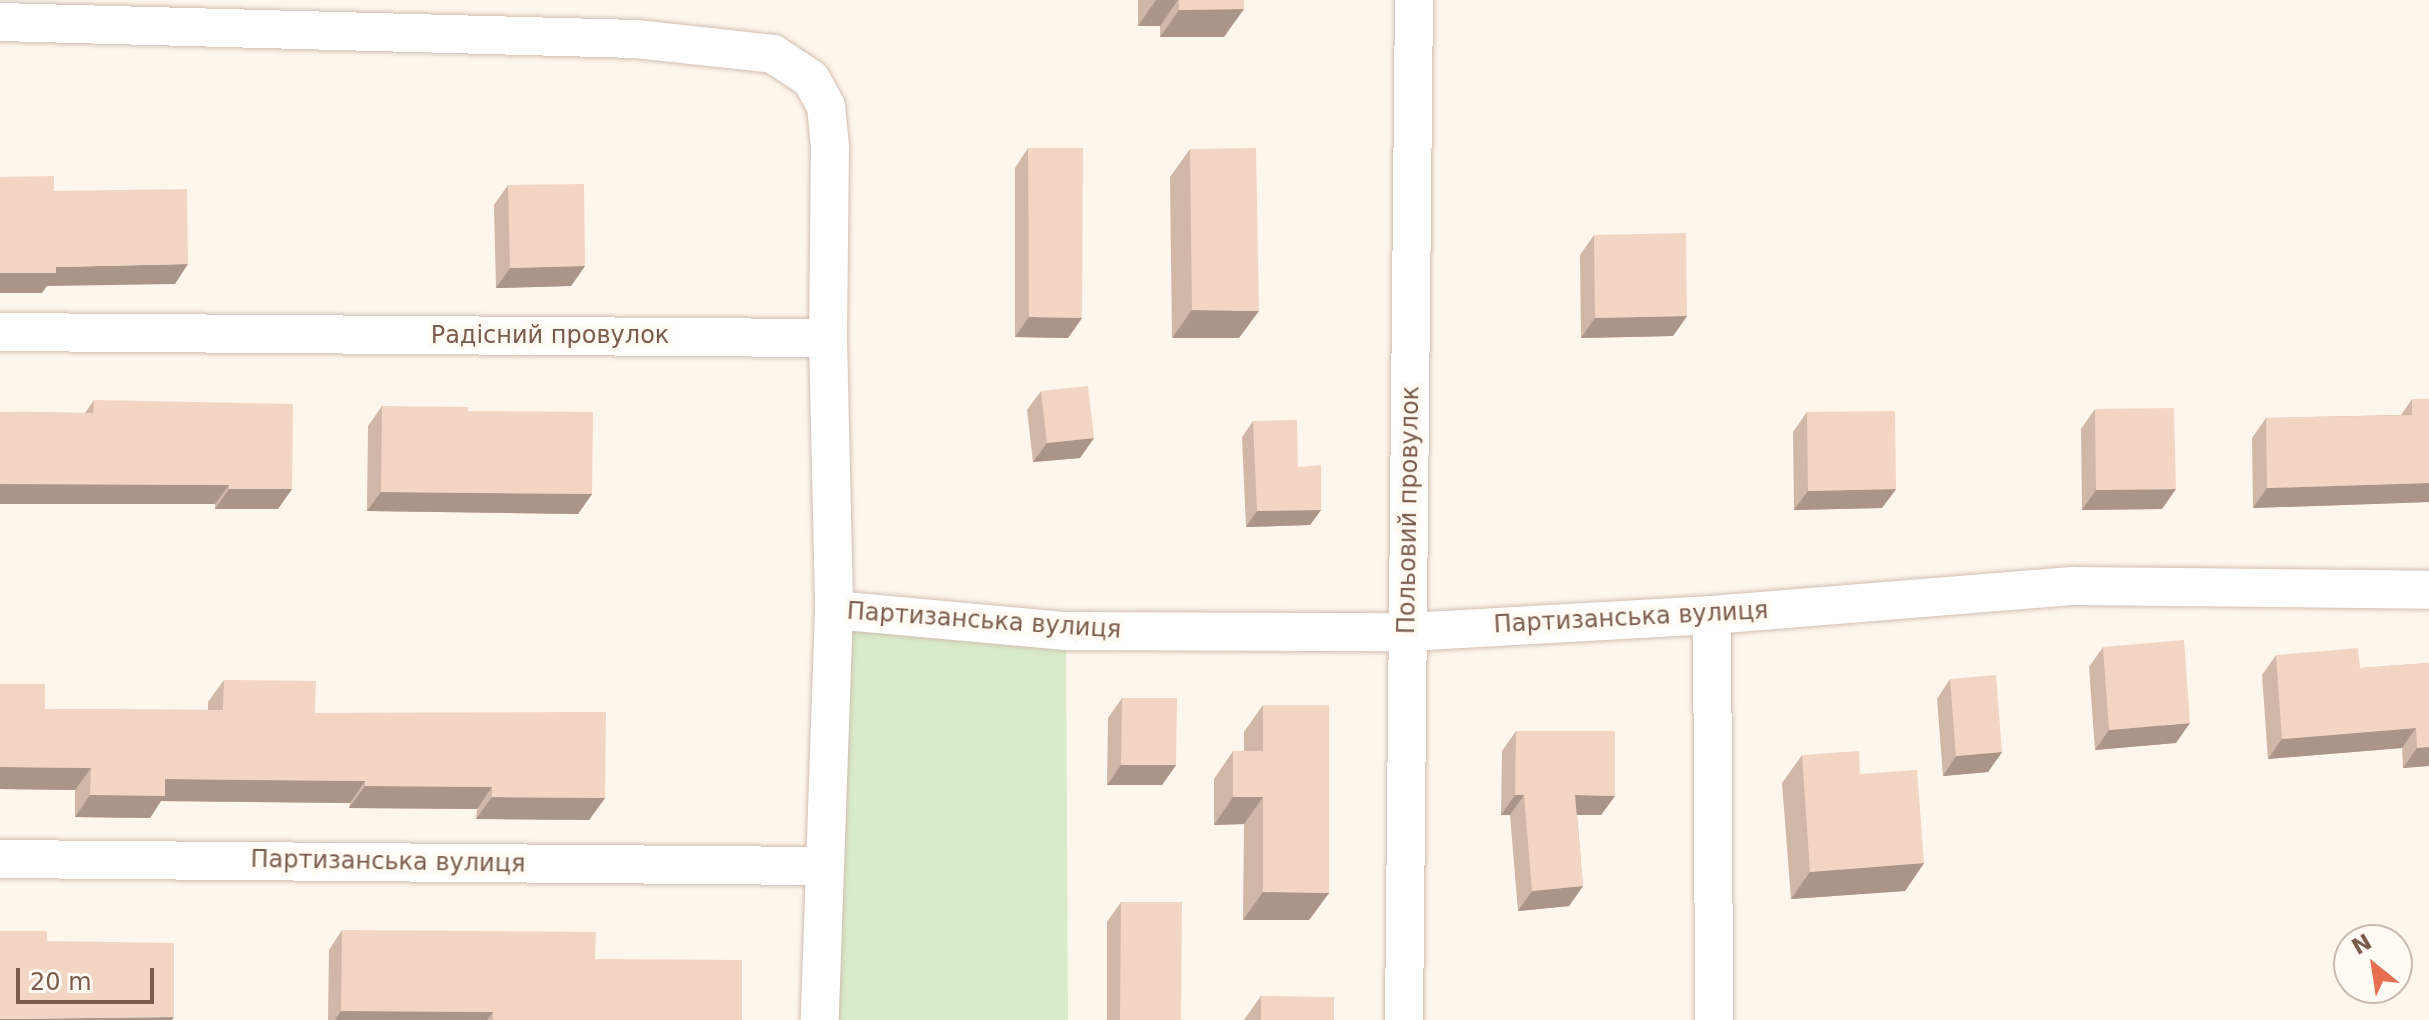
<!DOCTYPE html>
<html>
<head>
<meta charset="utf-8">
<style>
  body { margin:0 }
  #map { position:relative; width:2429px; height:1020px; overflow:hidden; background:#fdf6ec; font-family:"DejaVu Sans",sans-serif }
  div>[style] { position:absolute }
  .green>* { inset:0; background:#d8ecc9 }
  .roads { filter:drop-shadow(0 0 2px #d1beb0) drop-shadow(0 0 2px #d1beb0) }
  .minor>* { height:38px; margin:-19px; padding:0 19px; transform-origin:19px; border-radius:19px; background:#fff }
  .wall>* { inset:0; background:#d1b7a8 }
  .shaded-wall>* { inset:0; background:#aa9588 }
  .building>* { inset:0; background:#f3d5c3 }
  span { translate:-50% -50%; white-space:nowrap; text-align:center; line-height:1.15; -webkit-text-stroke:8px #fffaf3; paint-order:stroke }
  .street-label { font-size:24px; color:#7a5c4d }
  .north { position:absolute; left:2333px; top:924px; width:80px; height:80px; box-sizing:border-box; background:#fffaf3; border:2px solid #cabbb1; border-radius:50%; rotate:330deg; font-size:22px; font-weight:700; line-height:32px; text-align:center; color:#7a5c4d }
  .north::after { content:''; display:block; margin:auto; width:28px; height:36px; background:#e76f51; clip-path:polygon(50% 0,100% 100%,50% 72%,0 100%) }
  .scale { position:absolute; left:16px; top:968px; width:138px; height:36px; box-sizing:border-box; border:4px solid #7a5c4d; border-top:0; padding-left:10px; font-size:24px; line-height:28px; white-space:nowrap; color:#7a5c4d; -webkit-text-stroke:6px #fffaf3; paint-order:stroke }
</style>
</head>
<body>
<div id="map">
  <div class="green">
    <i style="clip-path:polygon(834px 610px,1066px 631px,1068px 1020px,820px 1020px)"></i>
  </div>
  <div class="roads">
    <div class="minor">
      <i style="left:0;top:22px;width:636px;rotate:1.53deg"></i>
      <i style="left:636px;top:39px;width:138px;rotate:6.2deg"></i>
      <i style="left:773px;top:54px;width:45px;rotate:33.3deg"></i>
      <i style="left:811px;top:79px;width:31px;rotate:61deg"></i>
      <i style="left:826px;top:106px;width:41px;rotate:84.4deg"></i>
      <i style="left:830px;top:147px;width:191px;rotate:90.6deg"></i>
      <i style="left:0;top:332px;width:828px;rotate:0.42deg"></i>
      <i style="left:828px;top:338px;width:272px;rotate:88.7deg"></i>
      <i style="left:834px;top:610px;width:410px;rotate:92deg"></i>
      <i style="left:834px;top:610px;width:233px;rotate:5.2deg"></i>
      <i style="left:1066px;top:631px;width:342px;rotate:0.2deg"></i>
      <i style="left:1408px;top:632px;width:304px;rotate:-3.2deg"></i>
      <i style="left:1712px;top:615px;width:364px;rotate:-4.6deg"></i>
      <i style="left:2075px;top:586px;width:354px;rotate:0.6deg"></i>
      <i style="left:1712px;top:615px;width:405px;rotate:89.7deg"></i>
      <i style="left:0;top:859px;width:823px;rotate:0.49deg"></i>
      <i style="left:1404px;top:1020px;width:1020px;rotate:-89.44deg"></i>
    </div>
  </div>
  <div class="wall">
    <i style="clip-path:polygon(1138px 0,1244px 0,1224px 37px,1160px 37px,1160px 26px,1138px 26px)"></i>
    <i style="clip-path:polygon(1028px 148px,1082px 318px,1068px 338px,1015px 337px,1015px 168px)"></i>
    <i style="clip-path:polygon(1190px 149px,1239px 338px,1172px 338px,1170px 177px)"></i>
    <i style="clip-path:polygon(508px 185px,585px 266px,571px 286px,496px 288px,494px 205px)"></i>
    <i style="clip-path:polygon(1594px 235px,1687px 316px,1673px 336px,1581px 338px,1580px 255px)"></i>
    <i style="clip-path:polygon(1041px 391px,1094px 438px,1080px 458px,1033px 462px,1027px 410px)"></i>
    <i style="clip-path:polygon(2412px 399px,2429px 502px,2253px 508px,2252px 438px,2266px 418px,2401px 415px)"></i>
    <i style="clip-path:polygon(94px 400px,292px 489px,278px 509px,215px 509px,215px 504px,0 504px,0 412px,85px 413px)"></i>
    <i style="clip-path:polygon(382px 406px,468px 411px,592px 494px,578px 514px,367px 511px,368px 426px)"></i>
    <i style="clip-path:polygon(2095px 409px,2162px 509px,2082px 510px,2081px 429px)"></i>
    <i style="clip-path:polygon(1807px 412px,1896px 489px,1882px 508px,1794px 510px,1793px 432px)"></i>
    <i style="clip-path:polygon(1253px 421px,1298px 467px,1321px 510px,1310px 525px,1246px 527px,1242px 437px)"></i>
    <i style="clip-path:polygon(2103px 647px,2176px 743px,2095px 750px,2089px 667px)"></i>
    <i style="clip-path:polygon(2276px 655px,2360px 668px,2429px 663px,2429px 766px,2403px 768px,2402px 748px,2268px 759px,2262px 675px)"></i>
    <i style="clip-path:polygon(1950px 679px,2002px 752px,1988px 772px,1943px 776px,1937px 699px)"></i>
    <i style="clip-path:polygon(224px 680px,315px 713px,605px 798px,589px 820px,476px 819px,477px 809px,349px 808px,350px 803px,161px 801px,150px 818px,75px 817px,75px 790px,0 789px,0 684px,45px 709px,208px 710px,208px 702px)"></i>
    <i style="clip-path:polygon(1122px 698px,1176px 765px,1162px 785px,1107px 785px,1108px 718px)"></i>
    <i style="clip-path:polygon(1263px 705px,1329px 893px,1309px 920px,1243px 920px,1244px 824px,1214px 825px,1214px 779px,1233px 751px,1244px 751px,1244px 732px)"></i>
    <i style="clip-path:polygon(1516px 731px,1615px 796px,1601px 815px,1577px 815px,1583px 886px,1569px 906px,1518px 911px,1510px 815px,1501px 815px,1502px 751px)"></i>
    <i style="clip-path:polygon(1802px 755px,1860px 774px,1924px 863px,1905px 891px,1791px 899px,1782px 783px)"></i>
    <i style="clip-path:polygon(1121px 902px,1181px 1020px,1107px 1020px,1107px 922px)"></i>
    <i style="clip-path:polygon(342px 930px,595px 959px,742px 1020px,328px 1020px,329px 950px)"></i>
    <i style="clip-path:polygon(1261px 996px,1334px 1020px,1244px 1020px)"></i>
  </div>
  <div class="shaded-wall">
    <i style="clip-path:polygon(1156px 0,1178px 0,1160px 26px,1138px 26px)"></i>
    <i style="clip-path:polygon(1244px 9px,1224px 37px,1160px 37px,1179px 10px)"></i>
    <i style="clip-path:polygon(188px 264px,175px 284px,47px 286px,42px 293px,0 293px,0 273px,56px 267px)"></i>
    <i style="clip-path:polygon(585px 266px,571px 286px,496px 288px,510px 268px)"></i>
    <i style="clip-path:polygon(1192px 310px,1259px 311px,1239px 338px,1172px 338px)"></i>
    <i style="clip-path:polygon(1687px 316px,1673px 336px,1581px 338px,1595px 318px)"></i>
    <i style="clip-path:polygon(1029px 317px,1082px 318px,1068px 338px,1015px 337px)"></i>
    <i style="clip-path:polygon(1094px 438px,1080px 458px,1033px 462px,1047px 443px)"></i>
    <i style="clip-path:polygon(2429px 483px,2429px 502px,2253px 508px,2267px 488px)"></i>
    <i style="clip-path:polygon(0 484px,229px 485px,215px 504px,0 504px)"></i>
    <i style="clip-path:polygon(229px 489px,292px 489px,278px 509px,215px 509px)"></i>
    <i style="clip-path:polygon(1896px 489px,1882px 508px,1794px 510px,1808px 491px)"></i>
    <i style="clip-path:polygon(2176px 489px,2162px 509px,2082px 510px,2096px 490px)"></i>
    <i style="clip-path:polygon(381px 492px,592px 494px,578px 514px,367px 511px)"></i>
    <i style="clip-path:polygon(1321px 510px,1310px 525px,1246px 527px,1257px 511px)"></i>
    <i style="clip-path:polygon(2190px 723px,2176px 743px,2095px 750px,2109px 730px)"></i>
    <i style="clip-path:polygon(2416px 728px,2402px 748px,2268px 759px,2282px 739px)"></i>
    <i style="clip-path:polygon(2429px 747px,2429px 766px,2403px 768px,2417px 748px)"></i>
    <i style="clip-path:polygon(2002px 752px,1988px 772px,1943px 776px,1956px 756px)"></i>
    <i style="clip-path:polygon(1121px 765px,1176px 765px,1162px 785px,1107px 785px)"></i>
    <i style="clip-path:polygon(0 767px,91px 768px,75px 790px,0 789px)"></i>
    <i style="clip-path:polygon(165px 779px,365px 781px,350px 803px,161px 801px,150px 818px,75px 817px,90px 795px)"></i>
    <i style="clip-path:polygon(365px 786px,492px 787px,477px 809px,349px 808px)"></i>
    <i style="clip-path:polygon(1515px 795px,1524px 795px,1510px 815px,1501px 815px)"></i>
    <i style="clip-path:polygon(1575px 795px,1615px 796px,1601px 815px,1561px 815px)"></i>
    <i style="clip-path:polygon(492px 797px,605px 798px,589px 820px,476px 819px)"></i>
    <i style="clip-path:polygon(1233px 797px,1263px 797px,1244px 824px,1214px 825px)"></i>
    <i style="clip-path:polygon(1924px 863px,1905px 891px,1791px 899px,1810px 872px)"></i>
    <i style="clip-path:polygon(1583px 886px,1569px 906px,1518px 911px,1532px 891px)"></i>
    <i style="clip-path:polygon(1263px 892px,1329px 893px,1309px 920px,1243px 920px)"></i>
    <i style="clip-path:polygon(341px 1011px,493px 1012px,487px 1020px,335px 1020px)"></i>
    <i style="clip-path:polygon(174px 1017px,172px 1020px,0 1020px,0 1019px)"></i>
  </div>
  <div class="building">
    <i style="clip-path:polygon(1179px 0,1244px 0,1244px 9px,1179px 10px)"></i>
    <i style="clip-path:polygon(1028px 148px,1083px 148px,1082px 318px,1029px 317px)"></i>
    <i style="clip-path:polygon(1256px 148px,1259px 311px,1192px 310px,1190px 149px)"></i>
    <i style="clip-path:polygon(54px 176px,54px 191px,187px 189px,188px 264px,56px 267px,56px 273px,0 273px,0 177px)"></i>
    <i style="clip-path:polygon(584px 184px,585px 266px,510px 268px,508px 185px)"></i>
    <i style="clip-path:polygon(1686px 233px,1687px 316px,1595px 318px,1594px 235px)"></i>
    <i style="clip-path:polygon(1088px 386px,1094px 438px,1047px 443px,1041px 391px)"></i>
    <i style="clip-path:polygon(2412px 399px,2429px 399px,2429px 483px,2267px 488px,2266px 418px,2412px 415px)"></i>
    <i style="clip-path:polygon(94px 400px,293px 404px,292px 489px,229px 489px,229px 485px,0 484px,0 412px,93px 413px)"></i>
    <i style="clip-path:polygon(382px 406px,468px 407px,468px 411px,593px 412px,592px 494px,381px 492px)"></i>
    <i style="clip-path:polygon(2174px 408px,2176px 489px,2096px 490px,2095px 409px)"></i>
    <i style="clip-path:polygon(1895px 411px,1896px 489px,1808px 491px,1807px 412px)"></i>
    <i style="clip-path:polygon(1297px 420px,1298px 467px,1321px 465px,1321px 510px,1257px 511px,1253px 421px)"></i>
    <i style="clip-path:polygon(2184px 640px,2190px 723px,2109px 730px,2103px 647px)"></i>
    <i style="clip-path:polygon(2358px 648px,2360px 668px,2429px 663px,2429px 747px,2417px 748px,2416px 728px,2282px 739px,2276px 655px)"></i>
    <i style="clip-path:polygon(1996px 675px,2002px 752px,1956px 756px,1950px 679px)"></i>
    <i style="clip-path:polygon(224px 680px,316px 681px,315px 713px,606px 712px,605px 798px,492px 797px,492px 787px,365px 786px,365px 781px,165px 779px,165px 796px,90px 795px,91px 768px,0 767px,0 684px,45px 684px,45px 709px,223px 710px)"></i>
    <i style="clip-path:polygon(1122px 698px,1177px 698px,1176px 765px,1121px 765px)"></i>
    <i style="clip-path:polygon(1263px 705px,1329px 705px,1329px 893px,1263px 892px,1263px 797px,1233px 797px,1233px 751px,1263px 751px)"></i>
    <i style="clip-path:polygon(1516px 731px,1615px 731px,1615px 796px,1575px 795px,1583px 886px,1532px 891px,1524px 795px,1515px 795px)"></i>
    <i style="clip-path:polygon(1859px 751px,1860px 774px,1917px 770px,1924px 863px,1810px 872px,1802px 755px)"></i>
    <i style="clip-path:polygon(1121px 902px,1182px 902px,1181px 1020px,1120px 1020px)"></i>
    <i style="clip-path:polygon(342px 930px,596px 932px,595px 959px,742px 960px,742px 1020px,493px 1020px,493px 1012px,341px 1011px)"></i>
    <i style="clip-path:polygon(0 931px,47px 931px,47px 941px,174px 943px,174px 1017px,0 1019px)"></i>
    <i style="clip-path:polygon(1261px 996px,1334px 997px,1334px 1020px,1261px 1020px)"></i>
  </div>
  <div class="street-label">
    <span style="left:550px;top:336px">Радісний провулок</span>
    <span style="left:1409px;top:510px;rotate:-89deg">Польовий провулок</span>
    <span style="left:1631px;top:618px;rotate:-3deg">Партизанська вулиця</span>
    <span style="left:984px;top:621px;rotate:4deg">Партизанська вулиця</span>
    <span style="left:388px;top:862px;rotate:1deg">Партизанська вулиця</span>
  </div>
  <div class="north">N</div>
  <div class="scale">20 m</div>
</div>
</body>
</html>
